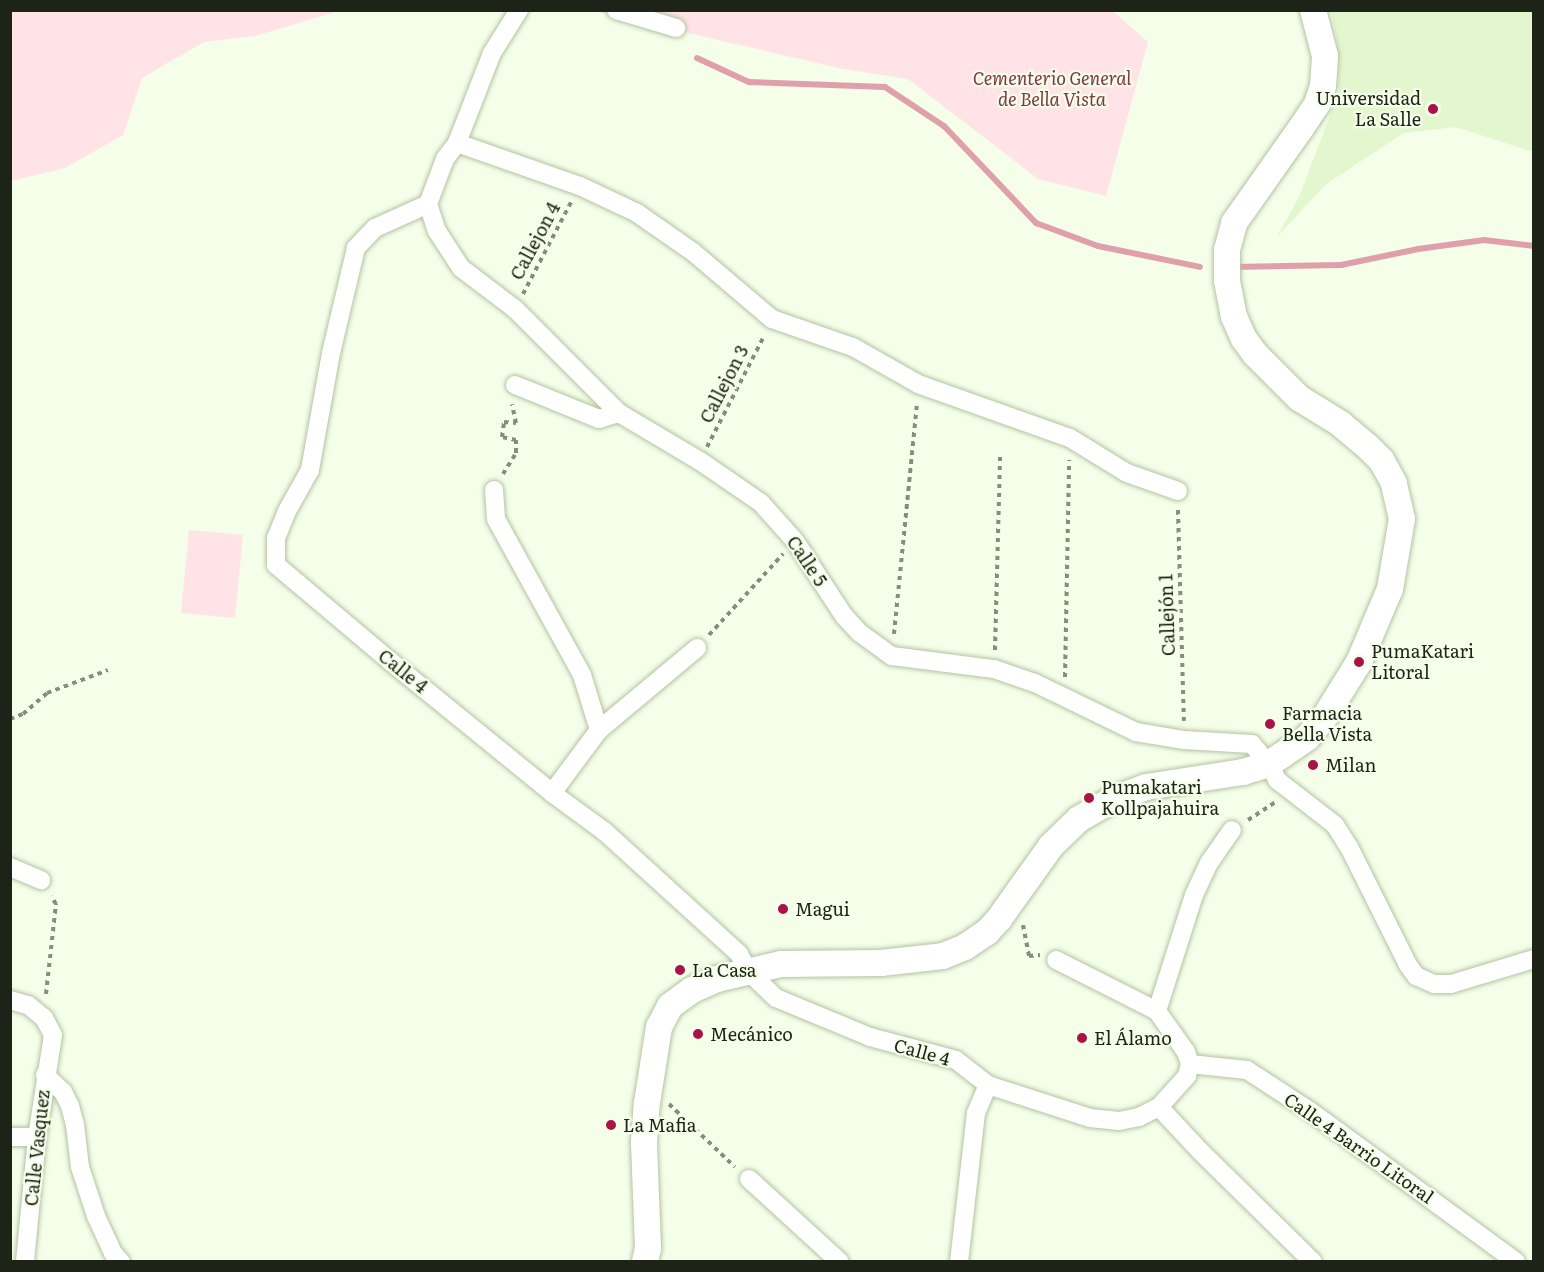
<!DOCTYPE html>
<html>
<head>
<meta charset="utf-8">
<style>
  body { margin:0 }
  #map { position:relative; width:1544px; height:1272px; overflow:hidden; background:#f4fee9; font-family:Literata,serif }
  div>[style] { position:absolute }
  .built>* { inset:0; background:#e3f7cf }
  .green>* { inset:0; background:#ffe3e7 }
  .stream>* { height:6px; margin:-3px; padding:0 3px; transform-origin:3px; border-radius:3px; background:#e0a0ab }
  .path>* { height:4px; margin-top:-2px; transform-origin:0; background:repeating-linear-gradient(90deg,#868d7d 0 4.5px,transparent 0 9px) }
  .roads { filter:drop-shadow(0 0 2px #b3c3a2) drop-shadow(0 0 2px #b3c3a2) }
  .street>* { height:18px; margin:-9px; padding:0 9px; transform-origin:9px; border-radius:9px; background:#fff }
  .secondary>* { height:26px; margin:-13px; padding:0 13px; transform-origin:13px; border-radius:13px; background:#fff }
  .dots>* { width:16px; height:16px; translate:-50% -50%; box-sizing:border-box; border:3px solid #f4fee9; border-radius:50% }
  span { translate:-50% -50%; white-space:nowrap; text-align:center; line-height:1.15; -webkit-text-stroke:4.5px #f4fee9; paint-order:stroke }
  .park-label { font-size:18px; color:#823547; font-style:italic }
  .poi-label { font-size:18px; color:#1e2317 }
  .right { translate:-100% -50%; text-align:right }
  .left { translate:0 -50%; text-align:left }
  .street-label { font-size:18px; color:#1e2317 }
  .frame { position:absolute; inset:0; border:12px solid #1e2317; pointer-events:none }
</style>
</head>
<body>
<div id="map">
  <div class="built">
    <i style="clip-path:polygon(1331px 11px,1533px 11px,1533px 152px,1456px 127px,1404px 133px,1326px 184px,1276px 238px,1299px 197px,1339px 92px,1338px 46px)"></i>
  </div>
  <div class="green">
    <i style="clip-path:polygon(10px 11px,11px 10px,339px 11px,255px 36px,204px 42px,142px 78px,123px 135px,65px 168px,11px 181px)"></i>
    <i style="clip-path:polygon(592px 11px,1113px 11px,1148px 42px,1106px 196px,1038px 179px,908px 79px,844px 69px)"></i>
    <i style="clip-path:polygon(189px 530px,243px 535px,235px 618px,181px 613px)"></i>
  </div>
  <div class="stream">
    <i style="left:697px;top:58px;width:57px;rotate:24.8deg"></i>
    <i style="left:749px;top:82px;width:136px;rotate:2.1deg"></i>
    <i style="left:885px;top:87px;width:71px;rotate:33.5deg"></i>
    <i style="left:944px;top:126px;width:134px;rotate:46.5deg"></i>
    <i style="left:1036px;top:223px;width:66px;rotate:20.4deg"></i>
    <i style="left:1098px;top:246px;width:104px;rotate:11.6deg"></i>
    <i style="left:1233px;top:267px;width:108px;rotate:-1.1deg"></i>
    <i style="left:1341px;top:265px;width:79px;rotate:-11.7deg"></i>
    <i style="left:1418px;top:249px;width:67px;rotate:-7.8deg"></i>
    <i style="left:1484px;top:240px;width:50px;rotate:6.8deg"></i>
  </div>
  <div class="path">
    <i style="left:523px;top:294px;width:104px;rotate:-62.4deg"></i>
    <i style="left:707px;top:447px;width:125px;rotate:-62.8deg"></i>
    <i style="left:503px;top:474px;width:25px;rotate:-58deg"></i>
    <i style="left:516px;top:453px;width:13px;rotate:-90deg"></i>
    <i style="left:516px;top:440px;width:14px;rotate:-168deg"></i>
    <i style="left:502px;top:437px;width:15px;rotate:-82deg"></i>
    <i style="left:504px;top:422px;width:12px;rotate:5deg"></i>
    <i style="left:516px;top:423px;width:19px;rotate:-102deg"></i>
    <i style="left:1178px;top:510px;width:211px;rotate:88.4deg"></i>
    <i style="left:894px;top:634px;width:232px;rotate:-84.3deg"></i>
    <i style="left:709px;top:635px;width:110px;rotate:-47.6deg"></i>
    <i style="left:995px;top:650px;width:193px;rotate:-88.5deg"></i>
    <i style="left:1065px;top:677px;width:217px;rotate:-88.9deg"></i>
    <i style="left:10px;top:719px;width:14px;rotate:-21deg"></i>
    <i style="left:23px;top:714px;width:32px;rotate:-41deg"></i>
    <i style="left:47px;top:693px;width:65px;rotate:-20.7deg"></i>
    <i style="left:1248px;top:820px;width:35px;rotate:-33deg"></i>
    <i style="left:1023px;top:925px;width:32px;rotate:79deg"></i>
    <i style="left:1029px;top:956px;width:11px;rotate:-5deg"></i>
    <i style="left:46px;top:994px;width:91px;rotate:-83.7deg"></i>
    <i style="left:56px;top:904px;width:9px;rotate:-122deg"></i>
    <i style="left:669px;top:1104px;width:91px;rotate:43.7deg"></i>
  </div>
  <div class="roads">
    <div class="street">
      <i style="left:519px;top:10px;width:51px;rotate:122.1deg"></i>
      <i style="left:492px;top:53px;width:97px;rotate:111.3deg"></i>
      <i style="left:457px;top:143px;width:20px;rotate:127deg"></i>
      <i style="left:445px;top:159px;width:48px;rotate:110.7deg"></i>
      <i style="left:428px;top:204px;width:58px;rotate:155.6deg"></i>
      <i style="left:375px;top:228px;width:28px;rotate:134deg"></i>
      <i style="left:356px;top:248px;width:108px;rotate:103.4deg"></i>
      <i style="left:331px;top:353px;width:119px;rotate:100.2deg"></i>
      <i style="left:310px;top:470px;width:47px;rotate:119.3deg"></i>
      <i style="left:287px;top:511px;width:29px;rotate:112deg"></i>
      <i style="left:276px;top:538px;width:27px;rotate:90deg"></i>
      <i style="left:276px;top:565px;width:150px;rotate:40.1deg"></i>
      <i style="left:391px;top:662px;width:208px;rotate:39.1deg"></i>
      <i style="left:552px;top:793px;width:64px;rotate:36.2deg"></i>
      <i style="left:604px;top:831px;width:183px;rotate:42.3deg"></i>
      <i style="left:739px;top:954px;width:21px;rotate:61deg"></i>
      <i style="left:749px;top:972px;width:37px;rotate:44deg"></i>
      <i style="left:776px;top:998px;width:102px;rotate:22.5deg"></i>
      <i style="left:870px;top:1037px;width:89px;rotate:15deg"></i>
      <i style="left:956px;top:1060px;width:41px;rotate:38deg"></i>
      <i style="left:988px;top:1085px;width:107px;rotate:17.9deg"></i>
      <i style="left:1090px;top:1118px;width:29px;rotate:6deg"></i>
      <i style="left:1119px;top:1121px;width:20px;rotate:-11deg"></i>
      <i style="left:1139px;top:1117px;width:22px;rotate:-27deg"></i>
      <i style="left:1159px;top:1107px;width:42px;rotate:-47.9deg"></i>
      <i style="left:1187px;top:1076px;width:12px;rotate:-76deg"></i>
      <i style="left:1190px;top:1064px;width:13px;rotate:-108deg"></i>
      <i style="left:1186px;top:1052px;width:50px;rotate:-125.3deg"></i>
      <i style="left:1157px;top:1011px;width:113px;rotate:-153.2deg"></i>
      <i style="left:616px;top:10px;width:63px;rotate:16.7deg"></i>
      <i style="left:457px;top:143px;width:130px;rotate:19.3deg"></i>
      <i style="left:580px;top:186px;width:63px;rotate:25.3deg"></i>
      <i style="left:637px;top:213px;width:68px;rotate:34.9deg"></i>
      <i style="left:693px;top:252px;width:104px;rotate:40.3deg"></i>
      <i style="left:772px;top:319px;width:86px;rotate:19.1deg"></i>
      <i style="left:853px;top:347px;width:75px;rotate:29.6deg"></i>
      <i style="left:918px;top:384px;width:161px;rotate:19.6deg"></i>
      <i style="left:1070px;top:438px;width:67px;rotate:31.6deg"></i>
      <i style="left:1127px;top:473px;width:54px;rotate:19.4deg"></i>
      <i style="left:428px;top:204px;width:28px;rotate:72deg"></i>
      <i style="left:437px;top:231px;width:44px;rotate:57deg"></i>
      <i style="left:461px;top:268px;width:68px;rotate:37.2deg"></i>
      <i style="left:515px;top:309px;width:147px;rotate:45deg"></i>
      <i style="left:619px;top:413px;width:94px;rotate:30.7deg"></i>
      <i style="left:700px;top:461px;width:74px;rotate:34.5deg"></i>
      <i style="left:761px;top:503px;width:51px;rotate:48.2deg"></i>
      <i style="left:795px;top:541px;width:90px;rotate:56.8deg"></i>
      <i style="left:844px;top:616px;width:23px;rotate:47deg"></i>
      <i style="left:860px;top:633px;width:39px;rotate:36deg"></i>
      <i style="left:892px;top:656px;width:103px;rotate:7.3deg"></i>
      <i style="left:994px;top:669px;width:43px;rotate:18.9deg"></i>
      <i style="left:1035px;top:683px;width:112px;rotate:25.9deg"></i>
      <i style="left:1136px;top:732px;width:49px;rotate:9.5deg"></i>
      <i style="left:1184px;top:740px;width:68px;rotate:3.4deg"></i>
      <i style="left:1252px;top:744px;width:26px;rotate:50deg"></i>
      <i style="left:1269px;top:764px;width:18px;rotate:63deg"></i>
      <i style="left:1277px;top:780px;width:73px;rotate:37.8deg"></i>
      <i style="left:1335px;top:825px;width:26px;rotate:58deg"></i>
      <i style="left:1349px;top:847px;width:132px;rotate:63.4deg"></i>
      <i style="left:1408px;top:965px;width:14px;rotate:54deg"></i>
      <i style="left:1416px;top:976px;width:20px;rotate:24deg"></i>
      <i style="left:1434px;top:984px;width:17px"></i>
      <i style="left:1451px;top:984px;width:87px;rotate:-16.8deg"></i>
      <i style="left:515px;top:385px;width:91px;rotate:22deg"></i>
      <i style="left:599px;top:419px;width:21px;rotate:-17deg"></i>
      <i style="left:494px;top:490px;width:29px;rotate:86deg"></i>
      <i style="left:496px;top:519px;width:178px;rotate:61.1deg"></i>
      <i style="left:582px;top:675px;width:58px;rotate:72.8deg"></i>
      <i style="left:552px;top:793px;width:79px;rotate:-53.3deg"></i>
      <i style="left:599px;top:730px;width:128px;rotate:-39.9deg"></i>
      <i style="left:10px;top:867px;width:34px;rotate:23deg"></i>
      <i style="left:10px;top:1000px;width:19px;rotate:16deg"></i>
      <i style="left:28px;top:1005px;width:21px;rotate:39deg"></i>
      <i style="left:44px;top:1018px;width:19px;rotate:62deg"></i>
      <i style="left:53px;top:1035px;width:103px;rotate:98.9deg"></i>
      <i style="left:37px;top:1137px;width:126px;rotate:95.5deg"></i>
      <i style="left:1157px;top:1011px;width:122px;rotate:-72.3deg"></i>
      <i style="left:1194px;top:895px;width:35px;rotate:-65deg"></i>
      <i style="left:1209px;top:863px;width:40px;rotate:-55.1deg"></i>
      <i style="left:1190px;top:1064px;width:57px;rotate:6deg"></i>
      <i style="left:1247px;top:1070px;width:75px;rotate:33.1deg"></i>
      <i style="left:1310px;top:1111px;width:255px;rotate:36.2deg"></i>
      <i style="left:45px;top:1075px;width:25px;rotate:43deg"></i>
      <i style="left:63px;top:1092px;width:16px;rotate:63deg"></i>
      <i style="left:70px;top:1106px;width:20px;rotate:75deg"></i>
      <i style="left:75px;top:1125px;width:42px;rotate:83.2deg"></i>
      <i style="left:80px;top:1167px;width:52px;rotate:71.9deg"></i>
      <i style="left:96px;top:1216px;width:41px;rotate:65.3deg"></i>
      <i style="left:113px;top:1253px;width:12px;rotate:48deg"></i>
      <i style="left:1159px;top:1107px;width:60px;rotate:47deg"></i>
      <i style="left:1200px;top:1151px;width:158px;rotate:44.5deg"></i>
      <i style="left:10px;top:1137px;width:27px"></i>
      <i style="left:749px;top:1179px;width:123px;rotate:42.4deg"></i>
      <i style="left:959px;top:1262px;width:150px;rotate:-83.5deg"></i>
      <i style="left:976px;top:1113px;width:30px;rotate:-67deg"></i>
    </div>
    <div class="secondary">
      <i style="left:645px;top:1262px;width:14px;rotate:-78deg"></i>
      <i style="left:648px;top:1248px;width:106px;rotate:-92.2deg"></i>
      <i style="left:644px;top:1142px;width:39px;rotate:-86deg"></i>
      <i style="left:647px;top:1103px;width:77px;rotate:-81deg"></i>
      <i style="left:659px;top:1027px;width:24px;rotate:-62deg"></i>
      <i style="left:670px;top:1006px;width:27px;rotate:-36deg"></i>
      <i style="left:692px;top:990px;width:27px;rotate:-24deg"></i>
      <i style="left:717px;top:979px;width:66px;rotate:-13.2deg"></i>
      <i style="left:781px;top:964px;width:100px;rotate:-0.6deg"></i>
      <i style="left:881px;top:963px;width:62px;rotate:-6.4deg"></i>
      <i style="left:943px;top:956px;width:24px;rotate:-22deg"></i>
      <i style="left:965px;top:947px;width:27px;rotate:-34deg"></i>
      <i style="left:987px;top:932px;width:18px;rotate:-47deg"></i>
      <i style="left:999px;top:919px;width:90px;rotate:-54.5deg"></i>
      <i style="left:1051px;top:846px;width:39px;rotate:-44deg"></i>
      <i style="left:1079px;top:819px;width:38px;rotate:-30deg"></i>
      <i style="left:1112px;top:800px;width:36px;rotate:-21deg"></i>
      <i style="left:1146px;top:787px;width:98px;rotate:-8.8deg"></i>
      <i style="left:1243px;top:772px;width:27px;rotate:-17deg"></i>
      <i style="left:1269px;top:764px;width:46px;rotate:-34.4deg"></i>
      <i style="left:1307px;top:738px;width:30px;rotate:-50deg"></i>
      <i style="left:1326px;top:715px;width:62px;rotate:-58.1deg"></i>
      <i style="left:1359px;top:662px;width:79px;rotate:-67deg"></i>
      <i style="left:1390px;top:589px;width:71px;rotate:-80.3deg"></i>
      <i style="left:1402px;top:519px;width:37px;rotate:-103deg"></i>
      <i style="left:1394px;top:483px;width:26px;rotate:-119deg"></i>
      <i style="left:1381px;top:460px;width:18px;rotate:-135deg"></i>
      <i style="left:1368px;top:447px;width:35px;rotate:-140deg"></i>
      <i style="left:1341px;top:424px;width:49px;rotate:-148.2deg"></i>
      <i style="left:1299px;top:398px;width:62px;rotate:-135deg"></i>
      <i style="left:1255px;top:354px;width:19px;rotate:-126deg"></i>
      <i style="left:1244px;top:339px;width:24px;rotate:-114deg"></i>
      <i style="left:1234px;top:317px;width:37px;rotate:-101deg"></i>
      <i style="left:1227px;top:281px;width:31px;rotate:-90deg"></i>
      <i style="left:1227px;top:250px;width:28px;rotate:-75deg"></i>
      <i style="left:1234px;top:223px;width:116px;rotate:-54.8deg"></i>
      <i style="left:1301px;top:128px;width:29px;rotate:-56deg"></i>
      <i style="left:1317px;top:104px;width:19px;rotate:-72deg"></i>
      <i style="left:1323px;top:86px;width:30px;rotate:-86deg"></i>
      <i style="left:1325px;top:56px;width:48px;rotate:-104.6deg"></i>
    </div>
  </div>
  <div class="dots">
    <i style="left:1433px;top:109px;background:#a81348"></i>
    <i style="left:1359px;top:662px;background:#a81348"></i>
    <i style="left:1270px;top:724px;background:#a81348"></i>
    <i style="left:1313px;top:765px;background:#a81348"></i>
    <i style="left:1089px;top:798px;background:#a81348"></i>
    <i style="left:783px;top:909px;background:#a81348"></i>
    <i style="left:680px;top:970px;background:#a81348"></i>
    <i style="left:698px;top:1034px;background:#a81348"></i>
    <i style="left:1082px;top:1038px;background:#a81348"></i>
    <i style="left:611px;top:1125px;background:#a81348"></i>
  </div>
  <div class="park-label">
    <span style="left:1052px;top:89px">Cementerio General<br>de Bella Vista</span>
  </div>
  <div class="poi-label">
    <span class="right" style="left:1421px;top:109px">Universidad<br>La Salle</span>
    <span class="left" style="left:1371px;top:662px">PumaKatari<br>Litoral</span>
    <span class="left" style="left:1282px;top:724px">Farmacia<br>Bella Vista</span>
    <span class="left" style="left:1325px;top:765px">Milan</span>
    <span class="left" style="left:1101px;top:798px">Pumakatari<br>Kollpajahuira</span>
    <span class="left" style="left:795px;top:909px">Magui</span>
    <span class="left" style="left:692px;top:970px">La Casa</span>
    <span class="left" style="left:710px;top:1034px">Mecánico</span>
    <span class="left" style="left:1094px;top:1038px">El Álamo</span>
    <span class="left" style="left:623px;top:1125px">La Mafia</span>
  </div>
  <div class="street-label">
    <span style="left:535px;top:241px;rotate:-62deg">Callejon 4</span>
    <span style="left:724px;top:384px;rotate:-63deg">Callejon 3</span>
    <span style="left:807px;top:561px;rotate:56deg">Calle 5</span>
    <span style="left:1167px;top:615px;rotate:-92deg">Callejón 1</span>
    <span style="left:403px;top:671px;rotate:39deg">Calle 4</span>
    <span style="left:922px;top:1052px;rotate:15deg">Calle 4</span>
    <span style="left:37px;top:1148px;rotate:-84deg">Calle Vasquez</span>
    <span style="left:1359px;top:1148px;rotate:35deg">Calle 4 Barrio Litoral</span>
  </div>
  <div class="frame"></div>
</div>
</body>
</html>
